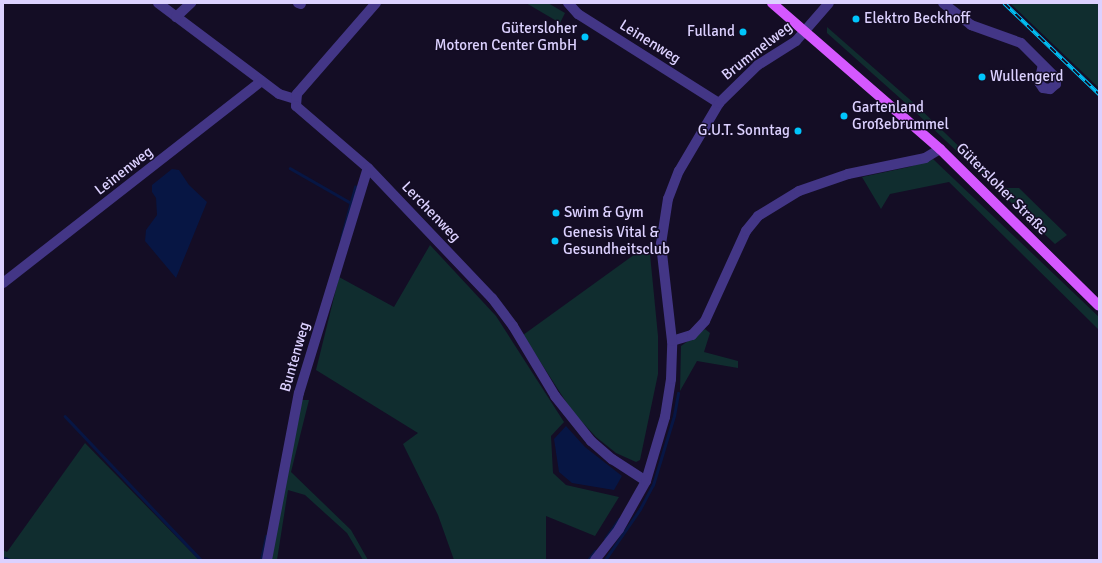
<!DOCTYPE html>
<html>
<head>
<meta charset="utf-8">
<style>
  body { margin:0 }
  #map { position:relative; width:1102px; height:563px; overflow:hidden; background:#140d25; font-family:Signika,sans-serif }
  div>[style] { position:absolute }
  .green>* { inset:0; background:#102d2f }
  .water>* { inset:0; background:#071644 }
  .stream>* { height:2.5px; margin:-1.25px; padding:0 1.25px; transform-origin:1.25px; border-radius:1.25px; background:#071644 }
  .minor>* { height:10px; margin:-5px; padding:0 5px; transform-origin:5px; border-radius:5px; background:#433686 }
  .major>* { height:10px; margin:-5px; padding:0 5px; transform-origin:5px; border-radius:5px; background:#d558ff }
  .rail>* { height:4px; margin-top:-2px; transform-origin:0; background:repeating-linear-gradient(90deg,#140d25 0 8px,#00c5fc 0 16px); box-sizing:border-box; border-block:1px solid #00c5fc }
  .dots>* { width:11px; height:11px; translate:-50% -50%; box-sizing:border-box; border:2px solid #140d25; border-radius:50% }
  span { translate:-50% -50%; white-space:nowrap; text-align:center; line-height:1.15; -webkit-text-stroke:3px #140d25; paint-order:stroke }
  .poi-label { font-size:15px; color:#dcd1ff }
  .left { translate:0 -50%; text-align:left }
  .right { translate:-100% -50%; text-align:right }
  .street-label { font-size:15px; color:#dcd1ff }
  .frame { position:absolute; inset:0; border:4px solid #dcd1ff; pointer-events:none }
</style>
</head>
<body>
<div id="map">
  <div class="green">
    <i style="clip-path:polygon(526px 3px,548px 3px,565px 13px,560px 23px)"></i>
    <i style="clip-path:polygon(1010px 3px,1099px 3px,1099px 88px)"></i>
    <i style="clip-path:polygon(827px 27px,916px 105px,1002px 188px,1019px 188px,1067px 235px,1055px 244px,910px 107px,827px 33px)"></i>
    <i style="clip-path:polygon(933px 159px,1099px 317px,1099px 330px,949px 182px,890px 194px,881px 209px,862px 177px,909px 167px)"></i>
    <i style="clip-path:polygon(649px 244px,658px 336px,658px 374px,640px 460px,636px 462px,616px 453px,596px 437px,572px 411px,523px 335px)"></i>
    <i style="clip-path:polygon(430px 245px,496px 316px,564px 422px,551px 436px,553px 473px,566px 485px,619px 497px,595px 536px,546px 516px,546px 560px,454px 560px,438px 515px,403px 444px,418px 433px,316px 370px,339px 277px,394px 307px)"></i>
    <i style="clip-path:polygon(705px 329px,710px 333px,704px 352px,738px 361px,738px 368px,697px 361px,680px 391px,681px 346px)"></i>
    <i style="clip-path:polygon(302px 400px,309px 400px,291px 472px,351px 530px,368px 560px,363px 560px,347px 533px,305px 495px,288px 490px,277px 560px,271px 560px)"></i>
    <i style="clip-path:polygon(85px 443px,199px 560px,3px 560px,3px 550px,7px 552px)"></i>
  </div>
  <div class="water">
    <i style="clip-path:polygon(172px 169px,179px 170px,189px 185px,207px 202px,176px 278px,145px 241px,146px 230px,157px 215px,156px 198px,152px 192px,152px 185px)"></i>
    <i style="clip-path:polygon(566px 426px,585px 447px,622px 476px,614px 490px,572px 483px,559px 472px,554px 439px)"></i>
  </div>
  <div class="stream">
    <i style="left:290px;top:168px;width:70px;rotate:29.8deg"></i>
    <i style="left:657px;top:238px;width:9px;rotate:-84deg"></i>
    <i style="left:341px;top:239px;width:54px;rotate:-74.9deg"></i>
    <i style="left:65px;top:416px;width:198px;rotate:46.6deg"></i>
    <i style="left:605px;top:539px;width:24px;rotate:-55deg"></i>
    <i style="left:5px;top:558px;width:5px;rotate:22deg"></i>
    <i style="left:261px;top:560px;width:24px;rotate:-78deg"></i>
    <i style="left:588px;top:560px;width:11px;rotate:-52deg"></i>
    <i style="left:605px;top:560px;width:62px;rotate:-55.5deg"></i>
    <i style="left:640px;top:509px;width:27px;rotate:-62deg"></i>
    <i style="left:653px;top:485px;width:72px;rotate:-73.1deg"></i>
    <i style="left:674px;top:416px;width:23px;rotate:-80deg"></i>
  </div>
  <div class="minor">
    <i style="left:158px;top:3px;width:151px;rotate:36.9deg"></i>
    <i style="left:279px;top:94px;width:17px;rotate:17deg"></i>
    <i style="left:298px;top:3px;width:3px;rotate:18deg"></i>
    <i style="left:376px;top:3px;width:121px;rotate:131deg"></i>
    <i style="left:297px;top:94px;width:12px;rotate:95deg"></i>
    <i style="left:296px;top:106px;width:95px;rotate:40.7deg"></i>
    <i style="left:368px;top:168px;width:180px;rotate:46.4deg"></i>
    <i style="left:492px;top:298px;width:35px;rotate:53deg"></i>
    <i style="left:513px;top:326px;width:82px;rotate:59deg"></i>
    <i style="left:555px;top:396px;width:58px;rotate:51.3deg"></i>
    <i style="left:591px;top:441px;width:28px;rotate:41deg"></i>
    <i style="left:612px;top:459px;width:40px;rotate:32.9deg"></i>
    <i style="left:568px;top:3px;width:15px;rotate:48deg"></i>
    <i style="left:578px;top:14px;width:167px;rotate:32.3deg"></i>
    <i style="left:943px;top:3px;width:36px;rotate:38deg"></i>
    <i style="left:971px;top:25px;width:53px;rotate:19.8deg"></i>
    <i style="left:1021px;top:43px;width:49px;rotate:45deg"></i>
    <i style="left:1056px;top:78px;width:6px;rotate:90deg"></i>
    <i style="left:1056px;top:84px;width:8px;rotate:140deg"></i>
    <i style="left:1050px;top:89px;width:7px;rotate:-172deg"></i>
    <i style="left:1043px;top:88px;width:7px;rotate:-124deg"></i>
    <i style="left:1039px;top:82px;width:17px;rotate:-77deg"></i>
    <i style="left:176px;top:17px;width:21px;rotate:-43deg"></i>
    <i style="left:3px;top:283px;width:328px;rotate:-38deg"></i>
    <i style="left:672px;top:341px;width:21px;rotate:-17deg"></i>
    <i style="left:692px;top:335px;width:19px;rotate:-47deg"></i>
    <i style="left:705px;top:321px;width:99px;rotate:-65.5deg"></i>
    <i style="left:746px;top:231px;width:19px;rotate:-51deg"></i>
    <i style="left:758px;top:216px;width:48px;rotate:-31.4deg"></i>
    <i style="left:799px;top:191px;width:52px;rotate:-19.1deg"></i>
    <i style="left:848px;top:174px;width:79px;rotate:-11.7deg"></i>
    <i style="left:925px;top:158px;width:17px;rotate:-31deg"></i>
    <i style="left:267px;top:560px;width:170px;rotate:-79.2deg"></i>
    <i style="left:299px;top:393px;width:235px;rotate:-73deg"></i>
    <i style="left:595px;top:560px;width:39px;rotate:-52deg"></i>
    <i style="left:619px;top:529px;width:55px;rotate:-60.6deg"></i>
    <i style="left:646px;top:481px;width:67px;rotate:-73.5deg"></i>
    <i style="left:665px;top:417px;width:38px;rotate:-81deg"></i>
    <i style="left:671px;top:379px;width:38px;rotate:-88deg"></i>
    <i style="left:672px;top:341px;width:98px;rotate:-96.5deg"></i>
    <i style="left:661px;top:244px;width:46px;rotate:-81.2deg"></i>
    <i style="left:668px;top:199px;width:30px;rotate:-69deg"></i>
    <i style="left:679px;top:171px;width:79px;rotate:-59.5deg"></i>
    <i style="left:719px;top:103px;width:54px;rotate:-44.3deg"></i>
    <i style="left:758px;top:65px;width:45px;rotate:-32.3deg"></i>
    <i style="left:796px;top:41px;width:50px;rotate:-49deg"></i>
  </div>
  <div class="major">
    <i style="left:772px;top:3px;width:223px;rotate:41deg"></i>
    <i style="left:940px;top:149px;width:223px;rotate:44.6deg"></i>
  </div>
  <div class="rail">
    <i style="left:1004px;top:3px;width:132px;rotate:43.8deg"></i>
  </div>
  <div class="dots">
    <i style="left:856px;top:19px;background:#00c5fc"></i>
    <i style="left:743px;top:32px;background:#00c5fc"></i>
    <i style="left:585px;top:37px;background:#00c5fc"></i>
    <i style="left:982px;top:77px;background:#00c5fc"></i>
    <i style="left:844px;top:116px;background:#00c5fc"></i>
    <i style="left:798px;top:131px;background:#00c5fc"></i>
    <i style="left:556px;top:213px;background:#00c5fc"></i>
    <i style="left:555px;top:241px;background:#00c5fc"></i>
  </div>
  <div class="poi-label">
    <span class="left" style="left:864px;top:19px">Elektro Beckhoff</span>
    <span class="right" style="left:577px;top:37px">Gütersloher<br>Motoren Center GmbH</span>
    <span class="right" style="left:735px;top:32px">Fulland</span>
    <span class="left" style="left:990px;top:77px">Wullengerd</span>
    <span class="left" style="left:852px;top:116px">Gartenland<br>Großebrummel</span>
    <span class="right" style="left:790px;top:131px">G.U.T. Sonntag</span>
    <span class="left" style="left:564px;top:213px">Swim &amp; Gym</span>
    <span class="left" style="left:563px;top:241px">Genesis Vital &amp;<br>Gesundheitsclub</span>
  </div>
  <div class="street-label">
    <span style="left:650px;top:42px;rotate:32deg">Leinenweg</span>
    <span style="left:757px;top:51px;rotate:-38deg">Brummelweg</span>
    <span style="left:124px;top:171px;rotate:-38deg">Leinenweg</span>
    <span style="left:1002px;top:189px;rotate:45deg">Gütersloher Straße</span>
    <span style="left:431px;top:212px;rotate:46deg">Lerchenweg</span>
    <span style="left:295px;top:357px;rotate:-74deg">Buntenweg</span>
  </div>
  <div class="frame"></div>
</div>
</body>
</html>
